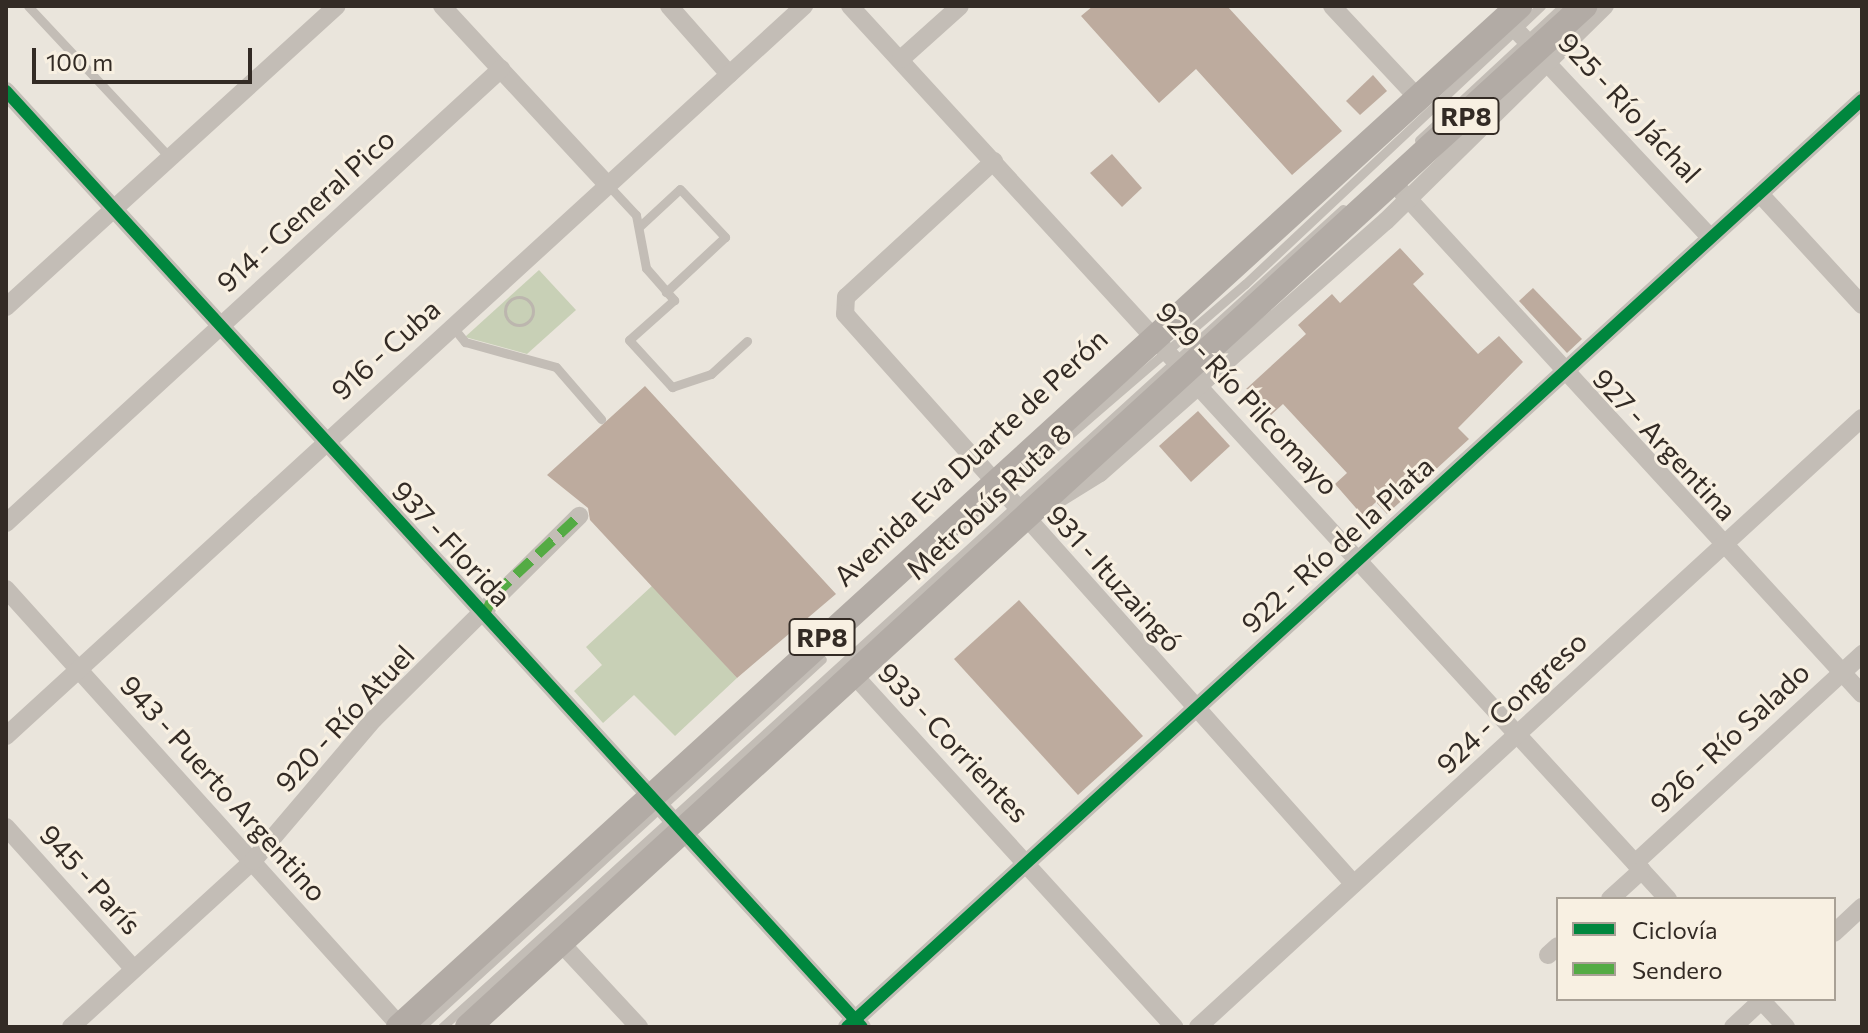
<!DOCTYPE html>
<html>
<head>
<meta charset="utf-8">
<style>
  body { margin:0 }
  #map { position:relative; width:1868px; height:1033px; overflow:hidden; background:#eae5dc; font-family:Commissioner,sans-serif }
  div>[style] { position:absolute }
  .green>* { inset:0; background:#c8d0b6 }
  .building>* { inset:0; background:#bdab9e }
  .path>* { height:3px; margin-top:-1.5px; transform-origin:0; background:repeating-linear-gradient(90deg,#bcb6ae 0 4px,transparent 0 8px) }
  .path>.ring { margin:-1.5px; padding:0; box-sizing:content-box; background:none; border:3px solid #bcb6ae; border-radius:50% }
  .service>* { height:9px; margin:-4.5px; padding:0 4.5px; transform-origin:4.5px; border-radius:4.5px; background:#c3bdb6 }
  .minor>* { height:18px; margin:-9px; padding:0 9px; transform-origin:9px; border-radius:9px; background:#c3bdb6 }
  .primary>* { height:26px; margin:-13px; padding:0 13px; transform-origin:13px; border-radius:13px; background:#b2aba5 }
  .quiet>* { height:10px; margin-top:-5px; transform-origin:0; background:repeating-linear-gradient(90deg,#54ab44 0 20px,transparent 0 30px) }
  .cycleway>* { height:12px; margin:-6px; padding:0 6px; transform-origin:6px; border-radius:6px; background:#00873e }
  span { translate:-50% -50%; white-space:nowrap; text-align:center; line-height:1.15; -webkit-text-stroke:6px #f8f0e2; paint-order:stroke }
  .shield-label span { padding:2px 6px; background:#f8f0e2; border:2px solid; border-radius:6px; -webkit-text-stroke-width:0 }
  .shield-label { font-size:26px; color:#332b25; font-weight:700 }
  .street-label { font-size:28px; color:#332b25 }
  .frame { position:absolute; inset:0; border:8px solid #332b25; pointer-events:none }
  .legend { position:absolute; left:1556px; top:897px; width:280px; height:104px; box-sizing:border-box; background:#f8f0e2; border:2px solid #a9a196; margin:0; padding:10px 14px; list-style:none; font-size:24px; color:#332b25 }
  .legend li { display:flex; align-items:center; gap:16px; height:40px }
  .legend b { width:40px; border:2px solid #a9a196 }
  .scale { position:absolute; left:32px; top:48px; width:220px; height:36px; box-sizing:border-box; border:4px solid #332b25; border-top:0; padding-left:10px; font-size:24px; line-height:28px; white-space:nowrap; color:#332b25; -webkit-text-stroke:6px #f8f0e2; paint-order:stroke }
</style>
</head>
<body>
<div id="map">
  <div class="green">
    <i style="clip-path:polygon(539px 270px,576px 310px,527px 354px,465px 337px)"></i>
    <i style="clip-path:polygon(653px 585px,737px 678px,675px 736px,634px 695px,603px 723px,574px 691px,602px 665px,586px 647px)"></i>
  </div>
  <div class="building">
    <i style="clip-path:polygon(1093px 6px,1227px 6px,1342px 131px,1292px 175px,1196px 69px,1159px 103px,1081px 16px)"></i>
    <i style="clip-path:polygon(1373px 75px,1387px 91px,1360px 115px,1346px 101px)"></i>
    <i style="clip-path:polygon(1112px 154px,1142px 188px,1122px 207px,1090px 173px)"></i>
    <i style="clip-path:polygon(1400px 248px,1424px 274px,1413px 284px,1478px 354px,1499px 336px,1523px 362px,1458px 428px,1469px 439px,1387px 514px,1376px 502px,1362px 515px,1335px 484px,1347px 473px,1283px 404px,1271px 415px,1246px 389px,1306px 334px,1298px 325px,1332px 294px,1340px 303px)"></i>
    <i style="clip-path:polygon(1533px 288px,1582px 339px,1567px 353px,1519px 301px)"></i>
    <i style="clip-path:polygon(645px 386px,836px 594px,737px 678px,590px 520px,588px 508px,547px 475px)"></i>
    <i style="clip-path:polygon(1198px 411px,1230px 446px,1191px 482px,1159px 446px)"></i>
    <i style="clip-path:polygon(1019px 600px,1143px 736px,1078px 795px,954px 659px)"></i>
  </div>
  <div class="path">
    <i class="ring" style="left:505px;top:297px;width:25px;height:25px"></i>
  </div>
  <div class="service">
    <i style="left:28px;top:6px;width:208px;rotate:46.9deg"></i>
    <i style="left:1419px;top:140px;width:197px;rotate:-42.9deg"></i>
    <i style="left:608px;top:185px;width:41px;rotate:47deg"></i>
    <i style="left:636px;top:215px;width:54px;rotate:79.3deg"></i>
    <i style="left:646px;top:268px;width:43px;rotate:48.8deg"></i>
    <i style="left:674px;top:300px;width:60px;rotate:138.4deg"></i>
    <i style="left:629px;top:340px;width:64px;rotate:47.5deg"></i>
    <i style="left:672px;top:387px;width:41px;rotate:-18.4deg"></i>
    <i style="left:711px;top:374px;width:49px;rotate:-42.5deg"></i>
    <i style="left:640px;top:226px;width:54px;rotate:-42.8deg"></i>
    <i style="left:680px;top:189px;width:66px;rotate:46.8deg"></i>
    <i style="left:725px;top:237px;width:81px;rotate:137deg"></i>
    <i style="left:452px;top:326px;width:21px;rotate:51deg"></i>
    <i style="left:465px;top:342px;width:94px;rotate:15.4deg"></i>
    <i style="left:556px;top:367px;width:69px;rotate:49.1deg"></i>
    <i style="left:1003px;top:492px;width:319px;rotate:-40.7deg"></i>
    <i style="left:1245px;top:284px;width:406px;rotate:-43.2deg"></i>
    <i style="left:421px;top:1027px;width:544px;rotate:-42.54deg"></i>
    <i style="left:442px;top:1027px;width:1217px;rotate:-42.24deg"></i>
  </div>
  <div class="minor">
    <i style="left:442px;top:6px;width:244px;rotate:47.2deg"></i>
    <i style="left:669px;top:6px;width:91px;rotate:48.6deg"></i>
    <i style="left:850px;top:6px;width:1211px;rotate:47.51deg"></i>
    <i style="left:1332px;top:6px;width:122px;rotate:47deg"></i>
    <i style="left:1505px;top:18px;width:300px;rotate:46.9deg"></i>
    <i style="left:901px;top:59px;width:79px;rotate:-41.9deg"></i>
    <i style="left:6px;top:91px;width:1268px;rotate:47.56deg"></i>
    <i style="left:994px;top:161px;width:201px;rotate:137.4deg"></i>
    <i style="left:846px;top:297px;width:17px;rotate:93deg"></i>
    <i style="left:845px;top:314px;width:764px;rotate:48.24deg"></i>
    <i style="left:1402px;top:192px;width:681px;rotate:47.5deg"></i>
    <i style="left:1760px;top:194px;width:151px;rotate:47.4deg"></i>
    <i style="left:6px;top:307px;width:447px;rotate:-42.3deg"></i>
    <i style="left:1053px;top:502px;width:55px;rotate:-31.7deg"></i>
    <i style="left:1100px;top:473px;width:381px;rotate:-41.4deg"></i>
    <i style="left:1386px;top:221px;width:307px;rotate:-44.5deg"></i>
    <i style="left:6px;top:523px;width:672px;rotate:-42.53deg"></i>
    <i style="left:6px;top:589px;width:588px;rotate:47.96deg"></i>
    <i style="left:854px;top:675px;width:476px;rotate:47.7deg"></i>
    <i style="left:6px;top:736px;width:1082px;rotate:-42.45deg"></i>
    <i style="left:6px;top:827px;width:191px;rotate:48deg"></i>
    <i style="left:1635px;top:863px;width:309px;rotate:-42.6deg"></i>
    <i style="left:1610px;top:899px;width:43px;rotate:-42.2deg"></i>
    <i style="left:1834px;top:933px;width:38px;rotate:-43deg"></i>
    <i style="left:560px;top:942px;width:116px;rotate:47.1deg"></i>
    <i style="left:1548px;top:955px;width:13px;rotate:-42deg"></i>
    <i style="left:1760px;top:999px;width:38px;rotate:47deg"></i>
    <i style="left:71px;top:1027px;width:246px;rotate:-42.4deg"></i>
    <i style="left:253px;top:861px;width:187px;rotate:-49.6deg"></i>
    <i style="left:374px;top:719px;width:289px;rotate:-44.7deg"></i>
    <i style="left:847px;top:1027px;width:1375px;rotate:-42.41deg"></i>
    <i style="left:1198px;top:1027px;width:901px;rotate:-42.53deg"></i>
    <i style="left:1733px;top:1027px;width:41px;rotate:-43deg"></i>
  </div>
  <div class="primary">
    <i style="left:399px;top:1027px;width:1516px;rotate:-42.35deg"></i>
    <i style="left:468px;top:1027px;width:1513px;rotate:-42.45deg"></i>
  </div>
  <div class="quiet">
    <i style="left:485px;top:614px;width:21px;rotate:-65deg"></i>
    <i style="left:494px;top:595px;width:116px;rotate:-42.9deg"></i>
  </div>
  <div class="cycleway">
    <i style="left:6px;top:91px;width:1268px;rotate:47.56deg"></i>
    <i style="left:847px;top:1027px;width:1375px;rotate:-42.41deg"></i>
  </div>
  <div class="shield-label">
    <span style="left:1466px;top:116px">RP8</span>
    <span style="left:822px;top:637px">RP8</span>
  </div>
  <div class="street-label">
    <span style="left:1630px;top:107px;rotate:47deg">925 - Río Jáchal</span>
    <span style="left:305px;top:210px;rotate:-42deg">914 - General Pico</span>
    <span style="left:385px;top:349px;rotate:-42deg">916 - Cuba</span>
    <span style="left:1248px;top:398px;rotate:47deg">929 - Río Pilcomayo</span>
    <span style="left:1665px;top:444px;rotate:47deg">927 - Argentina</span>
    <span style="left:970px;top:457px;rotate:-43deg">Avenida Eva Duarte de Perón</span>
    <span style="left:988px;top:501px;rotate:-43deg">Metrobús Ruta 8</span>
    <span style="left:452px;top:543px;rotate:47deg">937 - Florida</span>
    <span style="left:1337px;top:544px;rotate:-42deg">922 - Río de la Plata</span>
    <span style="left:1115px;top:578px;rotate:48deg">931 - Ituzaingó</span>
    <span style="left:1511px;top:702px;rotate:-43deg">924 - Congreso</span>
    <span style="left:344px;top:718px;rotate:-47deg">920 - Río Atuel</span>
    <span style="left:1729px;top:737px;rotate:-43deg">926 - Río Salado</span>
    <span style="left:954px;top:742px;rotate:47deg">933 - Corrientes</span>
    <span style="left:224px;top:788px;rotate:48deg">943 - Puerto Argentino</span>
    <span style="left:91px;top:879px;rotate:48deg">945 - París</span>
  </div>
  <div class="frame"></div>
  <ul class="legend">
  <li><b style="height:10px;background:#00873e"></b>Ciclovía</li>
  <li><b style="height:10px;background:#54ab44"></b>Sendero</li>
  </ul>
  <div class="scale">100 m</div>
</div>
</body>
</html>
